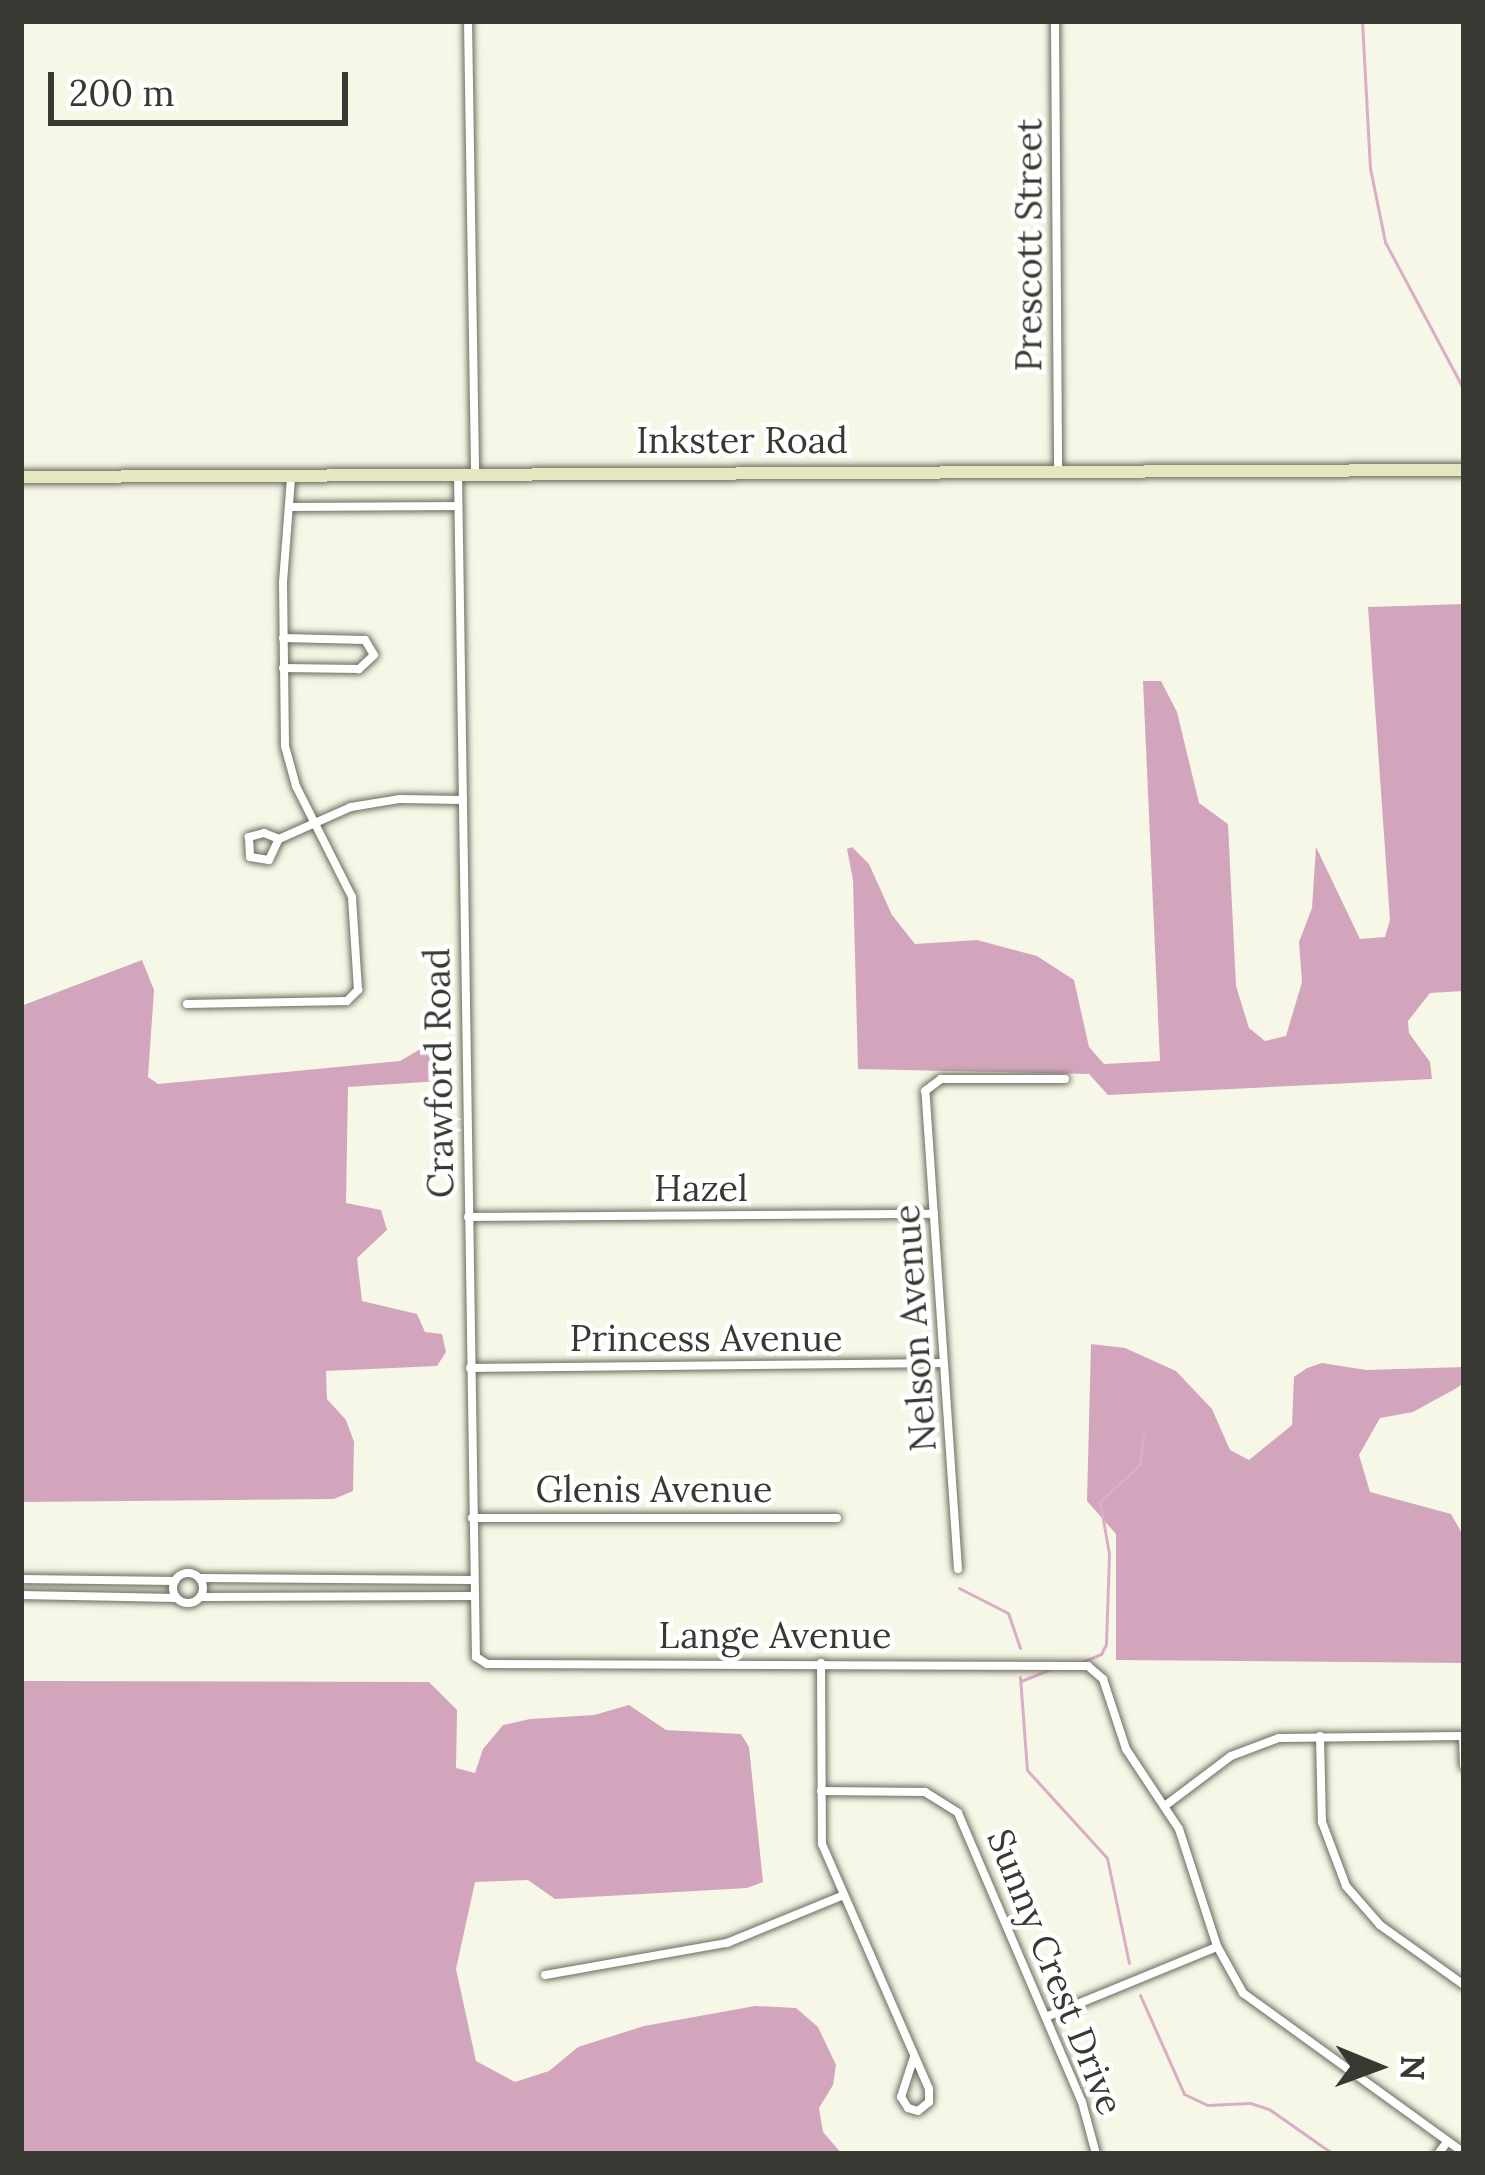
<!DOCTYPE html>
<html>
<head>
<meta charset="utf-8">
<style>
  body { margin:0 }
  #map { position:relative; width:1485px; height:2175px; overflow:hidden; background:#f6f7e7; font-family:Lora,serif }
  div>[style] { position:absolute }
  .forest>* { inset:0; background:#d3a5bc }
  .stream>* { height:3px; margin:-1.5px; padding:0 1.5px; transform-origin:1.5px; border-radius:1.5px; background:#dbadc4 }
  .roads { filter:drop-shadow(0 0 3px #6b6c5e) drop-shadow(0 0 3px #6b6c5e) }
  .street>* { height:8px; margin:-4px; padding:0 4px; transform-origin:4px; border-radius:4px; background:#fff }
  .street>.ring { margin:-4px; padding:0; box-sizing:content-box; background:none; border:8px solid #fff; border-radius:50% }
  .secondary>* { height:12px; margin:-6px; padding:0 6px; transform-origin:6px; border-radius:6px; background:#e6e6c0 }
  span { translate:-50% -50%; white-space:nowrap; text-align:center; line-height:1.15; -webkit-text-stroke:9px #fff; paint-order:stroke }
  .street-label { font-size:36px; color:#383932 }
  .frame { position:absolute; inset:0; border:24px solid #383932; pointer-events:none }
  .north { position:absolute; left:1317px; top:2007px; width:120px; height:120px; -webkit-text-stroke:9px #fff; paint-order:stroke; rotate:91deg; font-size:33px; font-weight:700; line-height:48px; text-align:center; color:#383932 }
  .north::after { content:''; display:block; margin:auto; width:42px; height:54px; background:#383932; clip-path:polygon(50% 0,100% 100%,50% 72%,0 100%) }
  .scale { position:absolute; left:48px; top:72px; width:300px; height:54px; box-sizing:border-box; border:6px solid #383932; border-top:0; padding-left:15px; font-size:36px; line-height:42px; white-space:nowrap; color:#383932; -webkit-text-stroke:9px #fff; paint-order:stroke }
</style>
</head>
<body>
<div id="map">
  <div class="forest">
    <i style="clip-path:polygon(1464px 604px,1464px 991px,1430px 993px,1408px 1021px,1409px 1033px,1430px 1062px,1432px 1079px,1108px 1095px,1089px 1074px,858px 1069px,853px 880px,847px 849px,852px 847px,869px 864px,892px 915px,915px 944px,977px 940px,1037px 956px,1074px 980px,1089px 1047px,1104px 1064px,1160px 1061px,1143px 681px,1161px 681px,1177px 712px,1199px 803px,1228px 824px,1236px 986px,1249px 1028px,1265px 1041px,1286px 1036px,1302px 982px,1299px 942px,1312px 908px,1316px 847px,1360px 939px,1385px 937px,1390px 920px,1368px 607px)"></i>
    <i style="clip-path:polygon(142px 960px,154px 990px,148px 1077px,158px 1084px,400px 1061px,434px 1041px,439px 1050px,440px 1081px,348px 1087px,346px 1203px,381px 1210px,387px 1230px,357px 1258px,362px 1301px,417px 1314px,425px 1332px,442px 1334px,446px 1352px,437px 1366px,326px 1371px,327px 1399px,346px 1420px,354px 1442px,353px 1491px,334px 1499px,21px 1502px,21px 1006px)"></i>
    <i style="clip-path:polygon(1091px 1344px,1125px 1348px,1176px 1371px,1212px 1409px,1230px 1450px,1249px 1460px,1292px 1425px,1294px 1377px,1307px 1368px,1322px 1363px,1366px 1370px,1464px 1367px,1464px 1383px,1455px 1389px,1413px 1412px,1380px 1418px,1359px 1455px,1370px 1492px,1451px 1514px,1464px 1537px,1464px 1663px,1116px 1660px,1116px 1534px,1087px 1501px)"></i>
    <i style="clip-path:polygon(21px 1681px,429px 1682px,457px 1710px,456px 1768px,475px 1773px,483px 1749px,503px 1725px,530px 1719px,594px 1715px,629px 1705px,666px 1730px,741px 1734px,749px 1747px,763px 1882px,747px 1888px,555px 1899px,528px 1880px,475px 1882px,456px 1969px,476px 2061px,515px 2082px,549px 2071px,578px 2047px,644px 2026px,755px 2006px,796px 2008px,818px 2027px,836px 2065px,833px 2085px,819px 2108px,823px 2132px,842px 2154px,21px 2154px)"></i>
  </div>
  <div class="stream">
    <i style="left:1362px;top:21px;width:147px;rotate:86.9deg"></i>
    <i style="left:1370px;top:168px;width:76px;rotate:78.5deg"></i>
    <i style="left:1385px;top:242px;width:168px;rotate:61.9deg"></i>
    <i style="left:959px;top:1588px;width:55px;rotate:27deg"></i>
    <i style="left:1008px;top:1613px;width:37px;rotate:71deg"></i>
    <i style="left:1082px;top:1662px;width:21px;rotate:-23deg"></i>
    <i style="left:1101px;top:1654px;width:11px;rotate:-63deg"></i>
    <i style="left:1106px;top:1644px;width:90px;rotate:-88.1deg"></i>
    <i style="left:1109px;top:1554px;width:53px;rotate:-99.8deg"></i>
    <i style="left:1100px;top:1502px;width:55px;rotate:-43.5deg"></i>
    <i style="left:1140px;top:1464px;width:30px;rotate:-84deg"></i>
    <i style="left:1020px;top:1677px;width:93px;rotate:85.7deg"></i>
    <i style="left:1027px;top:1770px;width:119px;rotate:47.7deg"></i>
    <i style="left:1107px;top:1858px;width:107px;rotate:78.2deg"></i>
    <i style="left:1021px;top:1681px;width:31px;rotate:-22deg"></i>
    <i style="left:1140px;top:1995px;width:108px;rotate:66deg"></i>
    <i style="left:1184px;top:2094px;width:26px;rotate:25deg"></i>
    <i style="left:1208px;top:2105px;width:42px;rotate:-2.7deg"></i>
    <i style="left:1250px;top:2103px;width:20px;rotate:18deg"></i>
    <i style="left:1269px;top:2109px;width:78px;rotate:35.1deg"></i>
  </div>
  <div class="roads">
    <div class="street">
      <i style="left:468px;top:21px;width:452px;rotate:89.1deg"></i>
      <i style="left:1055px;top:21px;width:448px;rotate:89.6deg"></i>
      <i style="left:458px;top:475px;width:1182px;rotate:89.13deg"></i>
      <i style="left:476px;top:1657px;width:13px;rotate:32deg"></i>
      <i style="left:487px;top:1664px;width:601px;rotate:0.19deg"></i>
      <i style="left:1088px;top:1666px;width:20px;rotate:41deg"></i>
      <i style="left:1103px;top:1679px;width:74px;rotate:71.8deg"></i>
      <i style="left:1126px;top:1749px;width:96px;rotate:56.5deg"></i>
      <i style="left:1179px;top:1829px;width:123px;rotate:72deg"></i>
      <i style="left:1217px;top:1946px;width:54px;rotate:61deg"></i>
      <i style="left:1243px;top:1993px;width:273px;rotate:35.9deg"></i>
      <i style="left:290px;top:507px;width:167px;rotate:-0.3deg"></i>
      <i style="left:283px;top:638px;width:82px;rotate:1.4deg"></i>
      <i style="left:365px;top:640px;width:17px;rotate:59deg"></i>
      <i style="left:374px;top:655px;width:21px;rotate:137deg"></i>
      <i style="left:359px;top:669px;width:76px;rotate:-179.2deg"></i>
      <i style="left:279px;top:839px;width:16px;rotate:-158deg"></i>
      <i style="left:264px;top:833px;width:16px;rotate:165deg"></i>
      <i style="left:249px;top:837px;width:20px;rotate:87deg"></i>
      <i style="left:250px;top:857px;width:19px;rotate:9deg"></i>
      <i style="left:269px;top:860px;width:23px;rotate:-65deg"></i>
      <i style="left:279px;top:839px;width:79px;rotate:-24deg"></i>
      <i style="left:351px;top:807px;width:50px;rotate:-9.3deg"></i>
      <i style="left:400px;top:799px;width:63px;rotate:0.9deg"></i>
      <i style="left:187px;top:1004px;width:160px;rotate:-1.1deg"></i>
      <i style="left:347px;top:1001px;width:16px;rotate:-45deg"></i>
      <i style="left:358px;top:990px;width:93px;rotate:-93.7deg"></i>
      <i style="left:352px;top:897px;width:124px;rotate:-116.8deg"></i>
      <i style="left:296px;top:786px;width:41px;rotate:-105.4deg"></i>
      <i style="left:285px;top:746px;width:164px;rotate:-90.7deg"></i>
      <i style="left:283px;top:582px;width:104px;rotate:-85.6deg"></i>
      <i style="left:468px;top:1217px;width:466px;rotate:-0.4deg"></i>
      <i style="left:470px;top:1368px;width:473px;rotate:-0.6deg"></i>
      <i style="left:472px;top:1518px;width:365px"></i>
      <i style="left:958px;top:1569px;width:479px;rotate:-93.9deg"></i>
      <i style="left:925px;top:1091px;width:20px;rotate:-37deg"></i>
      <i style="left:941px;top:1079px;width:124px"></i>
      <i class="ring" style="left:173px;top:1573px;width:22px;height:22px"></i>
      <i style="left:200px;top:1578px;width:273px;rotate:0.4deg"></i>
      <i style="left:21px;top:1579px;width:154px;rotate:0.7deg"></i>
      <i style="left:21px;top:1595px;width:155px;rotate:1.1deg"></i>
      <i style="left:201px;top:1597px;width:272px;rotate:-0.2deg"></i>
      <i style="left:821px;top:1663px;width:181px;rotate:89.7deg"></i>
      <i style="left:822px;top:1844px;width:267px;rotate:66.4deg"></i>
      <i style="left:929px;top:2089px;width:13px;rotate:90deg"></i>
      <i style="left:929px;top:2102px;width:14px;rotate:141deg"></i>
      <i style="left:918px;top:2111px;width:10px;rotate:-163deg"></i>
      <i style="left:908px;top:2108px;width:13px;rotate:-122deg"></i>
      <i style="left:901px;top:2097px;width:42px;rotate:-72deg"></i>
      <i style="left:1320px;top:1736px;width:86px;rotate:88.7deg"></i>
      <i style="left:1322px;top:1822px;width:68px;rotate:69.4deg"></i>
      <i style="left:1346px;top:1886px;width:52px;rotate:48.9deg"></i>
      <i style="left:1380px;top:1925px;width:103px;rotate:35.5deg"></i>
      <i style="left:1463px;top:1736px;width:30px;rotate:88deg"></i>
      <i style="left:821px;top:1791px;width:104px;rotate:0.6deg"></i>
      <i style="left:925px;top:1792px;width:39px;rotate:32deg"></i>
      <i style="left:958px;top:1813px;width:314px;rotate:66.8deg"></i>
      <i style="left:1082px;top:2102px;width:54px;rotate:74.9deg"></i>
      <i style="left:1166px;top:1805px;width:81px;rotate:-37deg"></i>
      <i style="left:1231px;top:1756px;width:51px;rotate:-20.6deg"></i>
      <i style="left:1279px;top:1738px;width:185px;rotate:-0.6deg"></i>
      <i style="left:545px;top:1975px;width:185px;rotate:-10deg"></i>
      <i style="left:727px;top:1943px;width:126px;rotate:-22.3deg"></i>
      <i style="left:1046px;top:2017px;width:185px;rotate:-22.3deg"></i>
      <i style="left:1438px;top:2154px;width:15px;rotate:-53deg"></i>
    </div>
    <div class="secondary">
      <i style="left:21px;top:477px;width:1443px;rotate:-0.28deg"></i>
    </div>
  </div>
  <div class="street-label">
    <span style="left:1029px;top:245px;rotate:-90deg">Prescott Street</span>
    <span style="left:742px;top:441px">Inkster Road</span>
    <span style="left:439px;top:1073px;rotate:-91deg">Crawford Road</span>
    <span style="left:701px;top:1189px">Hazel</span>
    <span style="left:915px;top:1328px;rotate:-94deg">Nelson Avenue</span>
    <span style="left:706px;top:1339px">Princess Avenue</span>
    <span style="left:654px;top:1490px">Glenis Avenue</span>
    <span style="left:775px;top:1636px">Lange Avenue</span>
    <span style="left:1055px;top:1972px;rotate:68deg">Sunny Crest Drive</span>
  </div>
  <div class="frame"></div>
  <div class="north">N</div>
  <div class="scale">200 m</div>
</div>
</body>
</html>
